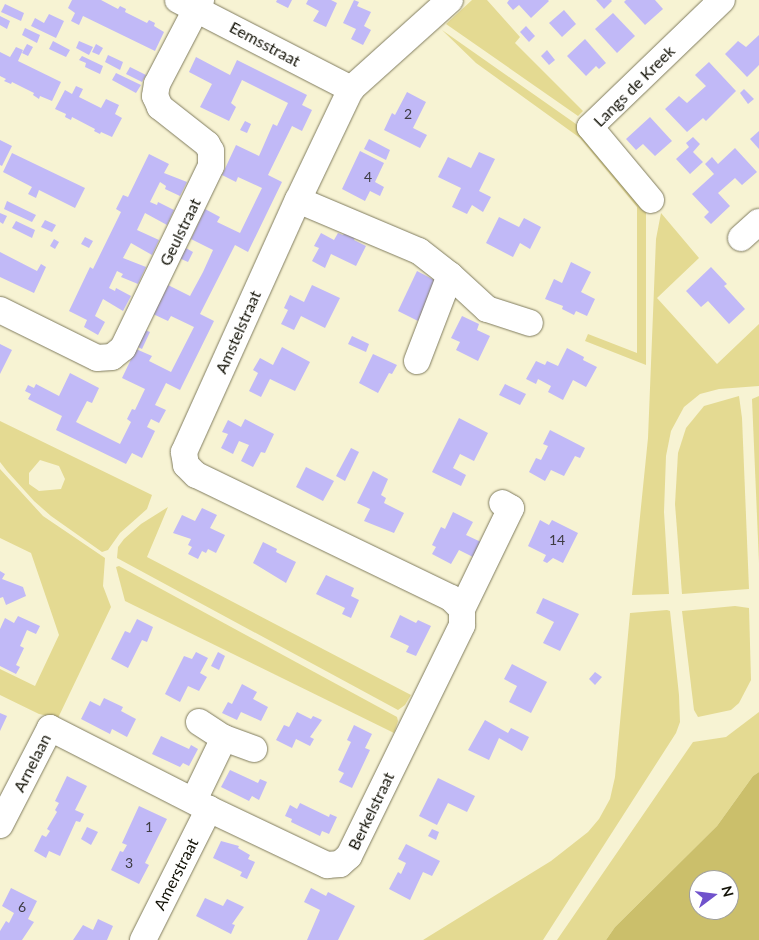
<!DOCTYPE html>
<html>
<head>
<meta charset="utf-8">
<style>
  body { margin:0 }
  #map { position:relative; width:759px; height:940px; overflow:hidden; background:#f7f3d3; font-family:Lato,sans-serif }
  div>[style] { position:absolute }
  .green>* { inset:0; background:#e4da92 }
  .water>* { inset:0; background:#cbbf6b }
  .building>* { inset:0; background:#c1b9f7 }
  .roads { filter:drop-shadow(0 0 1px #807c5f) drop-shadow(0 0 1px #807c5f) }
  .minor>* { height:26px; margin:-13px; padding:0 13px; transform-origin:13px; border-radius:13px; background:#fff }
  span { translate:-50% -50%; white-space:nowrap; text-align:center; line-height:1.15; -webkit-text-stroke:4px #fff; paint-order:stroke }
  .number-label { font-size:14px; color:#3e3c43 }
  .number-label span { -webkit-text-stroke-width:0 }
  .street-label { font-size:16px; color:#131207 }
  .north { position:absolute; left:689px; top:870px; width:50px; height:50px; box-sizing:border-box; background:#fff; border:1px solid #a1a09c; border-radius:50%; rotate:75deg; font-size:14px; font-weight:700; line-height:20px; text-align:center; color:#131207 }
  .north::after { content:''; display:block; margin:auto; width:18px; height:22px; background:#7052cc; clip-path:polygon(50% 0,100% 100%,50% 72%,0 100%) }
</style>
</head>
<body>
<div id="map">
  <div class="green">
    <i style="clip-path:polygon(472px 0,487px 0,520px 37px,515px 43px,583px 111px,578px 116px,446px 24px)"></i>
    <i style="clip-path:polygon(442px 30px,586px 131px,646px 201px,646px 365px,585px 341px,588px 334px,637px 353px,637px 207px,580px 138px,476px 63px)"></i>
    <i style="clip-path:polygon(661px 213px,699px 258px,657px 298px,717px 364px,759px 324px,759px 386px,719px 389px,700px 394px,684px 407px,671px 431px,666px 456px,664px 512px,669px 594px,632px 595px,648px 438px,656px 239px)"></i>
    <i style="clip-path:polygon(739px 396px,742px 418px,749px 589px,682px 594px,675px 504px,678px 453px,686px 428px,704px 406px)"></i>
    <i style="clip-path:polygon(759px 396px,759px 563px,752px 399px)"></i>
    <i style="clip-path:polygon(evenodd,0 421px,152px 495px,147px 509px,120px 533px,108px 550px,102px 552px,51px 516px,34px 501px,7px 471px,0 462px,0 421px,40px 460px,59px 466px,65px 479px,61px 489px,39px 491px,29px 484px,29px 473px,40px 460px)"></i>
    <i style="clip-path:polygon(0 469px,43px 516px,105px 558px,103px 586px,111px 607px,58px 718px,39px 714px,0 695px,0 669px,35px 686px,59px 635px,31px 553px,0 538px)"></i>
    <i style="clip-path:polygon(168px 507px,147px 557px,411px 695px,405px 705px,398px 710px,117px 558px,118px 547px,124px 539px,141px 524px)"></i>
    <i style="clip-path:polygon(119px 566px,397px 717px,398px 721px,394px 733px,125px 601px,116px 567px)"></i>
    <i style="clip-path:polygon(735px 606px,749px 608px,751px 680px,739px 703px,731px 710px,698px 717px,694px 710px,682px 611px)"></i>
    <i style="clip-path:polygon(667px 610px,670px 611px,679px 695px,680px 722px,676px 733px,543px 940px,423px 940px,551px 861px,588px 832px,599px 819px,610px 799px,615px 777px,630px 613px)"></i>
    <i style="clip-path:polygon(759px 712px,759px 772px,753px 776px,717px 826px,615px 927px,606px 940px,557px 940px,693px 742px,726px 737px)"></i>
  </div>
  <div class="water">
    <i style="clip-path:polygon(evenodd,759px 772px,759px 940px,606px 940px,615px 927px,717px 826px,753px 776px,759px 772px,699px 880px,729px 880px,729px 910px,699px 910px,699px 880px)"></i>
  </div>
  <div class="building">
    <i style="clip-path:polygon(72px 0,101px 0,118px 9px,120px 6px,126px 9px,125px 12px,147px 23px,149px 20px,155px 23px,154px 26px,164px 32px,155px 51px,83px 16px,79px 25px,71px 21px,75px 13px,68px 8px)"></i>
    <i style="clip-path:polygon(277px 0,292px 0,288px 8px,276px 2px)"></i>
    <i style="clip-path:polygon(308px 0,331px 0,337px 3px,326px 27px,313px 21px,319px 11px,306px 4px)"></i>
    <i style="clip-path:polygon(354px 0,359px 2px,357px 6px,371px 12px,364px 26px,371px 30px,363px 45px,351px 39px,356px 29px,343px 23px)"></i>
    <i style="clip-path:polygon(509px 0,548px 0,549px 1px,531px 18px,519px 5px,513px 10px,507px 3px)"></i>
    <i style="clip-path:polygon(596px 0,611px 0,612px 1px,604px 9px)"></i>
    <i style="clip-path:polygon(626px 0,655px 0,663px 9px,645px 25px,624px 2px)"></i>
    <i style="clip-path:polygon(5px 4px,24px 13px,21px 21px,1px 12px)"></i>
    <i style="clip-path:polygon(564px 10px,576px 24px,562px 37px,549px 23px)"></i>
    <i style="clip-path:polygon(613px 13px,635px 36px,617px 53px,595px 29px)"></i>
    <i style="clip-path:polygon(49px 14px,64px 21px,56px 38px,31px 26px,35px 18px,44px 23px)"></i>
    <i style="clip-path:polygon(0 16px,10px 21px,7px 29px,0 25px)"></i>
    <i style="clip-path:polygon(526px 26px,535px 36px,529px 42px,520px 32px)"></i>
    <i style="clip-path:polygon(25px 28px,40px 35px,37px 43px,22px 35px)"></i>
    <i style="clip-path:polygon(759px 35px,759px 65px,747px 77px,725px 54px,738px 41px,746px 47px)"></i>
    <i style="clip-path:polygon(585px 39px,606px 63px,599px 69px,596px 66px,586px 76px,567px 56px)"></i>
    <i style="clip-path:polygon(53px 41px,70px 50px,66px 57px,49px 49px)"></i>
    <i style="clip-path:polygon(79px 41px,93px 47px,89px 55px,76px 48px)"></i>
    <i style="clip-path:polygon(27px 44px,33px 47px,28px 56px,22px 53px)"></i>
    <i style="clip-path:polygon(96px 44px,103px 48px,99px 55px,92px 52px)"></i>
    <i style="clip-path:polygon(16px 47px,23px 50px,18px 61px,61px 82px,52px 101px,40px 96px,39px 99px,33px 95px,34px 93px,12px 82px,11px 84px,4px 81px,6px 79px,0 76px,0 52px,10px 57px)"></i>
    <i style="clip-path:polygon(547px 50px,555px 60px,549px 65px,541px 56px)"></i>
    <i style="clip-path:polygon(108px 55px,123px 62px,120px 70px,105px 62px)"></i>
    <i style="clip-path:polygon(82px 56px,103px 66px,100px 74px,85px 67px,86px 63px,79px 60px)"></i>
    <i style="clip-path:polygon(196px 57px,230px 75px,237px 60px,307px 95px,302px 105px,312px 110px,302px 131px,292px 126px,268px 175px,282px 182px,248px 252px,235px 245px,200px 314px,214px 321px,180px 390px,166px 383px,155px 405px,166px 410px,159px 423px,151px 419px,147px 427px,155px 431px,142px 458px,132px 453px,126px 464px,56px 430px,62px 416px,28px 399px,31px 394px,25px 391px,28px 385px,34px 388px,36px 384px,59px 396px,70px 373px,99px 388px,92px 403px,87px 401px,76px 422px,120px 444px,131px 422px,127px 419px,132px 409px,135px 410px,145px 389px,122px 378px,136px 349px,152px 356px,149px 361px,171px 372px,194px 327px,171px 316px,168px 321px,153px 314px,168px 285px,190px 296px,203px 272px,213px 250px,191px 239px,205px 209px,220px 217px,217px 222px,240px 233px,262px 188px,238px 177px,236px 182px,222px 175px,236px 145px,259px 156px,273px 124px,277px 126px,288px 103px,242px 80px,231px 103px,236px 107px,229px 121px,200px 107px,212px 84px,189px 72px)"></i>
    <i style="clip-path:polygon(709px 62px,736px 91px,706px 121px,703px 118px,687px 132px,665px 109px,679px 96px,687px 103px,706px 86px,695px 75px)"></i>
    <i style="clip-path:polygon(130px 67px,146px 75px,142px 82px,126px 74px)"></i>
    <i style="clip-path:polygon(116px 73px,141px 85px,136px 93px,112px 80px)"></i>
    <i style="clip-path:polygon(76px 86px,83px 89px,79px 97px,101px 108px,106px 99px,119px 105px,115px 114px,122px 118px,112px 137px,101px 132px,100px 134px,94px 131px,95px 129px,72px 117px,71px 120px,65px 117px,66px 114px,55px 109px,65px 90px,72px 94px)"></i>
    <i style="clip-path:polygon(744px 89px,754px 99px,748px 104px,740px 93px)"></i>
    <i style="clip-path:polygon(407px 92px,426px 102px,413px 128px,427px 135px,420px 148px,384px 130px,392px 113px,395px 115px)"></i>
    <i style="clip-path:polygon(650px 117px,672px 141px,655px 156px,643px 144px,636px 150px,626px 139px)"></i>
    <i style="clip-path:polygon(245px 121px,251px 124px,247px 133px,240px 130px)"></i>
    <i style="clip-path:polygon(759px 131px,759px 149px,750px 139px)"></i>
    <i style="clip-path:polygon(693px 137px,700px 144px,693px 152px,703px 162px,690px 174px,676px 159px,689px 147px,686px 143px)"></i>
    <i style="clip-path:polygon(369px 139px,390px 150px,386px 160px,364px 149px)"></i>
    <i style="clip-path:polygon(0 140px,12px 146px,2px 166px,0 165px)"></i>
    <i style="clip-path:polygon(735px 148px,757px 172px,742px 185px,735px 178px,718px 193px,730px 206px,711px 224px,704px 217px,709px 212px,692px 194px,714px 174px,705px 164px,712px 157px,718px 164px)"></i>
    <i style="clip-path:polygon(360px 151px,384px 163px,375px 182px,384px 187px,380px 196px,370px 191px,365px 201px,342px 189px)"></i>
    <i style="clip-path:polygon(479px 152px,495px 159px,479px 191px,491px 197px,483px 212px,472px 205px,467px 214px,452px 207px,461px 188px,438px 177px,448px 157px,471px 168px)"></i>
    <i style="clip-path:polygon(12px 153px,85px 188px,75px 208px,39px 190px,36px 198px,28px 194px,32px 187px,3px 172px)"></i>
    <i style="clip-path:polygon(149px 154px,169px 164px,164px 173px,187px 182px,180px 196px,165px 189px,166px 186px,160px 182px,150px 202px,157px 205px,158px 202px,174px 210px,167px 225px,145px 213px,137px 230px,159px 240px,152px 255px,131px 243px,123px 258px,146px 267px,138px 284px,121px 277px,123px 274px,117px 271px,109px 288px,115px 291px,116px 288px,131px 296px,123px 311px,103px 299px,95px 316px,105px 322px,98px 335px,84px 327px,87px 320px,69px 311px,90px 267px,93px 269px,121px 212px,116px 209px,123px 195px,128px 197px)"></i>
    <i style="clip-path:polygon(7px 201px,36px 215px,32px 222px,4px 209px)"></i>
    <i style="clip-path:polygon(0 213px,7px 216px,3px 224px,0 222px)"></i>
    <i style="clip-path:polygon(499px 217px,519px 227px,524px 218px,541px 227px,530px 249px,520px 243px,513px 257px,486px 243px)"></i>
    <i style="clip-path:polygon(45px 220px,56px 225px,52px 232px,41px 227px)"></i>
    <i style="clip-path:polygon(16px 221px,35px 230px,32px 238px,12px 228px)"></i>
    <i style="clip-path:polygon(345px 232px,355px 237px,354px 240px,366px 246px,356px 266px,331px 254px,325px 268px,312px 261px,319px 248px,314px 246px,321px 233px,334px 240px,338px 233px,343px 235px)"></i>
    <i style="clip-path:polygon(85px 237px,93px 241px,89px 248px,81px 244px)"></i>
    <i style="clip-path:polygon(54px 239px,59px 242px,55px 249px,50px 246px)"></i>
    <i style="clip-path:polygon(184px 247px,193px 252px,188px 262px,179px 258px)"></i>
    <i style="clip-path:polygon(0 252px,37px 271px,41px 264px,46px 267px,34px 293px,0 277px)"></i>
    <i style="clip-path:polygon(571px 262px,591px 272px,581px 292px,595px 299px,587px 316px,576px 311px,574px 315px,562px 309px,563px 306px,545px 299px,554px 279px,562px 283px)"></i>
    <i style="clip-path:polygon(711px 267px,727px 284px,724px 286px,745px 309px,729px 324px,708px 301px,701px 307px,686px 291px)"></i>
    <i style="clip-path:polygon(417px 271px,438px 282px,418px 321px,398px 311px)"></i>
    <i style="clip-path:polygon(312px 285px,340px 298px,325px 328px,301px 316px,294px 330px,281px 324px,288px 310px,284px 308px,290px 295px,304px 302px)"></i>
    <i style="clip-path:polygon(462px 316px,479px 324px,477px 330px,490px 336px,478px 361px,456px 350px,460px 342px,451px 338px)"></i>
    <i style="clip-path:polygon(142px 329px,150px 332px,142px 349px,134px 345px)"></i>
    <i style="clip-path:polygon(352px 336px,369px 344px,366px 352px,348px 344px)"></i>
    <i style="clip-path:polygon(0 344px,12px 350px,0 374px)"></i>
    <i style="clip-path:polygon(282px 347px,310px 362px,295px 391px,270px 379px,261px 397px,249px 391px,258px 373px,253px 370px,260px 358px,273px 365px)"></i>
    <i style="clip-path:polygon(567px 348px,584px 357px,583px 360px,597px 367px,586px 387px,573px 380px,563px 400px,548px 392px,551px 386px,538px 379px,536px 384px,526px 379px,536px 361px,545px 365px,547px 361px,558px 366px)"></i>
    <i style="clip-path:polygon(373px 354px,397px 365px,392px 374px,389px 373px,378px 393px,359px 383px)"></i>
    <i style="clip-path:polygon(505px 384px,526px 394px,520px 405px,499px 395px)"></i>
    <i style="clip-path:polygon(459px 418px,488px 433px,474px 461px,460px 454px,453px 468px,466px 475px,461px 486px,432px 472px)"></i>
    <i style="clip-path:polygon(245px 419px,274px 434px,265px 453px,261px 452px,253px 467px,241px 461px,249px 445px,239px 441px,233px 454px,221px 448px,228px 434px,222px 432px,228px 420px,241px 427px)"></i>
    <i style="clip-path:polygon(550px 430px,585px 448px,580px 458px,575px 456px,564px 476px,551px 470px,545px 481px,529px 472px,536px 458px,541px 460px,548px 446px,543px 444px)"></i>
    <i style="clip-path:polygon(351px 448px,359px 452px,345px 481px,336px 476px)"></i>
    <i style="clip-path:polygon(306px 467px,334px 481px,323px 501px,296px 487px)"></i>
    <i style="clip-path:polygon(373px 471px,388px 479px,381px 495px,386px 498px,384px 503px,404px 513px,394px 533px,364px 521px,370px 509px,357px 503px)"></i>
    <i style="clip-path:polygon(202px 508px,217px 515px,210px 528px,225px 535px,216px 553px,208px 549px,206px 553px,202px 551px,198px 559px,188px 554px,192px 547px,188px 545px,191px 539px,173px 533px,182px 515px,195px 521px)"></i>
    <i style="clip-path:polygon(453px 512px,473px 522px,466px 535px,481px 542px,473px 557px,459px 550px,451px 564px,432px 554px,436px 547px,432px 545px,441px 527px,445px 529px)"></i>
    <i style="clip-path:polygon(540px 520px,549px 525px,552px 520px,578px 533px,563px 563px,553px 558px,547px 563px,543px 561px,546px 555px,528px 546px)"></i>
    <i style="clip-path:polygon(263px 542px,277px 549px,276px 552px,296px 562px,286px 583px,253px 563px)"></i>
    <i style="clip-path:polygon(0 571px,5px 574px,2px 579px,23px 587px,26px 596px,6px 605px,3px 597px,0 598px)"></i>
    <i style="clip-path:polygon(326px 575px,354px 588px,351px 596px,359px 600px,351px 618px,342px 614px,345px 608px,316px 594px)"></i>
    <i style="clip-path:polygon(543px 598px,579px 614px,560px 651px,543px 643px,554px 622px,536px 613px)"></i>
    <i style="clip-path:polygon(400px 615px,416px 623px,418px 620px,431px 626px,416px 656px,406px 652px,409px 646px,390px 637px)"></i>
    <i style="clip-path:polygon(18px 616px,40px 626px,36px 634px,27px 630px,20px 646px,24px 648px,16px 665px,20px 667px,16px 674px,0 666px,0 629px,5px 618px,14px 623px)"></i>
    <i style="clip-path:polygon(137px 619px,153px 627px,147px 642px,142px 640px,128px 668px,111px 659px,125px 631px,130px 633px)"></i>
    <i style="clip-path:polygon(196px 652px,208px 658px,200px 673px,207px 677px,199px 691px,188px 686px,180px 702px,165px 694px,184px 656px,192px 659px)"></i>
    <i style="clip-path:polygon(218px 652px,225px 656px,219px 670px,211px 666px)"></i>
    <i style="clip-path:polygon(512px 664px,547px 682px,531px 713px,509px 702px,517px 686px,504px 679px)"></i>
    <i style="clip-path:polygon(595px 672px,602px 677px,595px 685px,589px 679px)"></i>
    <i style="clip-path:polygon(242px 684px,257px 692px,253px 699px,268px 707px,261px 721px,241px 712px,237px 720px,222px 713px,228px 702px,232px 704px)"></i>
    <i style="clip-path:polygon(104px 698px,123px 707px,121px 711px,136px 719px,127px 737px,112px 729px,110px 734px,81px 719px,90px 701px,100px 706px)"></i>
    <i style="clip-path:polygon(297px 712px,311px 719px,313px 716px,322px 720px,310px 737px,314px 739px,310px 746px,296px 739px,292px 748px,276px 740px,284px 725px,289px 727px)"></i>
    <i style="clip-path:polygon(0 713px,7px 716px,0 731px)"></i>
    <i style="clip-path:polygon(485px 720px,508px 733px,511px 728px,529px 737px,522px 751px,499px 738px,489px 760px,468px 750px)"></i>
    <i style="clip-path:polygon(354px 725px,372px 734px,365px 748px,370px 750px,352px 788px,339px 782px,344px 773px,338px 770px,351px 742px,347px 740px)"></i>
    <i style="clip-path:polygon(161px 736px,189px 749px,191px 745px,198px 749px,189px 766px,183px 763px,180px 767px,152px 754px)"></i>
    <i style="clip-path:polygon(230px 770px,258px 783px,260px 779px,267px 782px,259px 800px,252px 796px,249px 801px,221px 787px)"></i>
    <i style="clip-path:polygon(67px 776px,87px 786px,75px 810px,84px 814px,80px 822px,76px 821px,60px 856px,49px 851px,46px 858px,34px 851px,42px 835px,46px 837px,50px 831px,47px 829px,57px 812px,55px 810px,59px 803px,55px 801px)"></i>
    <i style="clip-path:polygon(438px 778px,475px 796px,467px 812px,448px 803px,437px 825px,419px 816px)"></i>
    <i style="clip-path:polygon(300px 803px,329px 817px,330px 814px,337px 817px,329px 834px,322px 831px,320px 836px,291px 822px,292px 819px,285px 816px,290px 805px,297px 809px)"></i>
    <i style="clip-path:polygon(139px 806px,167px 819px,145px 863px,149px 865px,139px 884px,111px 870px,120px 851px,123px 852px,127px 845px,122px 843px)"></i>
    <i style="clip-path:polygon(87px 827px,98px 832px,91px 845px,81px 839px)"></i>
    <i style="clip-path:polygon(432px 829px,439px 832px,436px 840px,428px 836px)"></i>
    <i style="clip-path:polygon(221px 841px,239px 846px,238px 848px,250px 855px,248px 859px,255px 862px,247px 879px,240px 876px,242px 872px,213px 858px)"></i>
    <i style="clip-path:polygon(406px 844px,440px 861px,432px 876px,423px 872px,410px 900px,389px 889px,398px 872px,401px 874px,406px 863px,398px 859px)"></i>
    <i style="clip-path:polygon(11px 888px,37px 901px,28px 919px,34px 922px,22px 940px,0 940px,0 931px,6px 921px,9px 923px,14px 913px,2px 906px)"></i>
    <i style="clip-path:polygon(311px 888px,326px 896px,328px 892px,355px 906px,338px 940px,307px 940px,320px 910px,304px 902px)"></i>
    <i style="clip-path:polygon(205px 898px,223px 906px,227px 899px,244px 907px,232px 924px,235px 925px,231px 934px,196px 916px)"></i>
    <i style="clip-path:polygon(98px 919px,113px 926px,107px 940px,73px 940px,83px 925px,93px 930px)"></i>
  </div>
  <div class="roads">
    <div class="minor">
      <i style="left:178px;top:0;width:195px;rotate:27.2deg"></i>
      <i style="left:298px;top:200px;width:131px;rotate:22.9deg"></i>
      <i style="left:419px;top:251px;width:39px;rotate:38deg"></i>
      <i style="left:651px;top:200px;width:95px;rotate:-129.9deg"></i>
      <i style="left:590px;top:127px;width:183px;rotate:-43.9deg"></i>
      <i style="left:741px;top:238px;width:24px;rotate:-42deg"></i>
      <i style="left:0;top:310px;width:108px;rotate:26.3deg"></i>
      <i style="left:97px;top:358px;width:15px;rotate:-4deg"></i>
      <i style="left:112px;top:357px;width:14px;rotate:-39deg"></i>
      <i style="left:123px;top:348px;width:202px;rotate:-64.2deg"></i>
      <i style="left:211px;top:166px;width:15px;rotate:-90deg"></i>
      <i style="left:211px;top:151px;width:8px;rotate:-120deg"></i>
      <i style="left:207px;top:144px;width:60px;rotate:-141.8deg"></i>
      <i style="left:160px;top:107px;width:12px;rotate:-114deg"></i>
      <i style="left:155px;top:96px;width:12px;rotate:-81deg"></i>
      <i style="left:157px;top:84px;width:95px;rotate:-62.4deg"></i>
      <i style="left:417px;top:361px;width:92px;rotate:-69deg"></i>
      <i style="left:450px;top:275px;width:50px;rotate:42.6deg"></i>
      <i style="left:487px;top:309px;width:45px;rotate:18deg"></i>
      <i style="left:462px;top:609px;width:112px;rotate:-64.1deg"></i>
      <i style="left:511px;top:508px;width:10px;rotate:-151deg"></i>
      <i style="left:199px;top:722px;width:30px;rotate:33deg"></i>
      <i style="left:224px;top:738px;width:32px;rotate:20deg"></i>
      <i style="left:194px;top:800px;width:69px;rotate:-64.2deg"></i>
      <i style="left:0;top:825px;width:109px;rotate:-62.7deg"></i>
      <i style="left:50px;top:728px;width:178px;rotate:27deg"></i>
      <i style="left:209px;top:809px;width:131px;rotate:25.4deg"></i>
      <i style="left:327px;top:865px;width:13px;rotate:-4deg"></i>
      <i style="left:340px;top:864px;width:12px;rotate:-42deg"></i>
      <i style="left:349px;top:856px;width:257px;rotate:-63.9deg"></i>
      <i style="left:462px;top:625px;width:16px;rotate:-90deg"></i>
      <i style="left:462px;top:609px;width:16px;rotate:-135deg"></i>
      <i style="left:451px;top:598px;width:283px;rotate:-154.2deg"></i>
      <i style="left:196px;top:475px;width:14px;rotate:-135deg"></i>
      <i style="left:186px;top:465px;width:13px;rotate:-99deg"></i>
      <i style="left:184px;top:452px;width:277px;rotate:-65.7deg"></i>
      <i style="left:298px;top:200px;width:123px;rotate:-64.5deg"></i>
      <i style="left:351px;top:89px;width:133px;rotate:-42deg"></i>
      <i style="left:143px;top:940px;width:147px;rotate:-63.3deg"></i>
    </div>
  </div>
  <div class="number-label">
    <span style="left:408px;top:114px">2</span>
    <span style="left:368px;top:177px">4</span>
    <span style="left:557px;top:540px">14</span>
    <span style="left:149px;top:827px">1</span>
    <span style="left:129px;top:863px">3</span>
    <span style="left:22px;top:907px">6</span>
  </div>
  <div class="street-label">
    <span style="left:265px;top:44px;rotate:28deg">Eemsstraat</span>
    <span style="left:634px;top:86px;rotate:-45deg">Langs de Kreek</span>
    <span style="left:180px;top:232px;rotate:-64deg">Geulstraat</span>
    <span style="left:238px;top:332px;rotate:-66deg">Amstelstraat</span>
    <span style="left:32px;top:763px;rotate:-63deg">Arnelaan</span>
    <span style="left:371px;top:811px;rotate:-64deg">Berkelstraat</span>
    <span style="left:176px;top:874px;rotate:-63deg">Amerstraat</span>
  </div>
  <div class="north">N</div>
</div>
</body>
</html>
